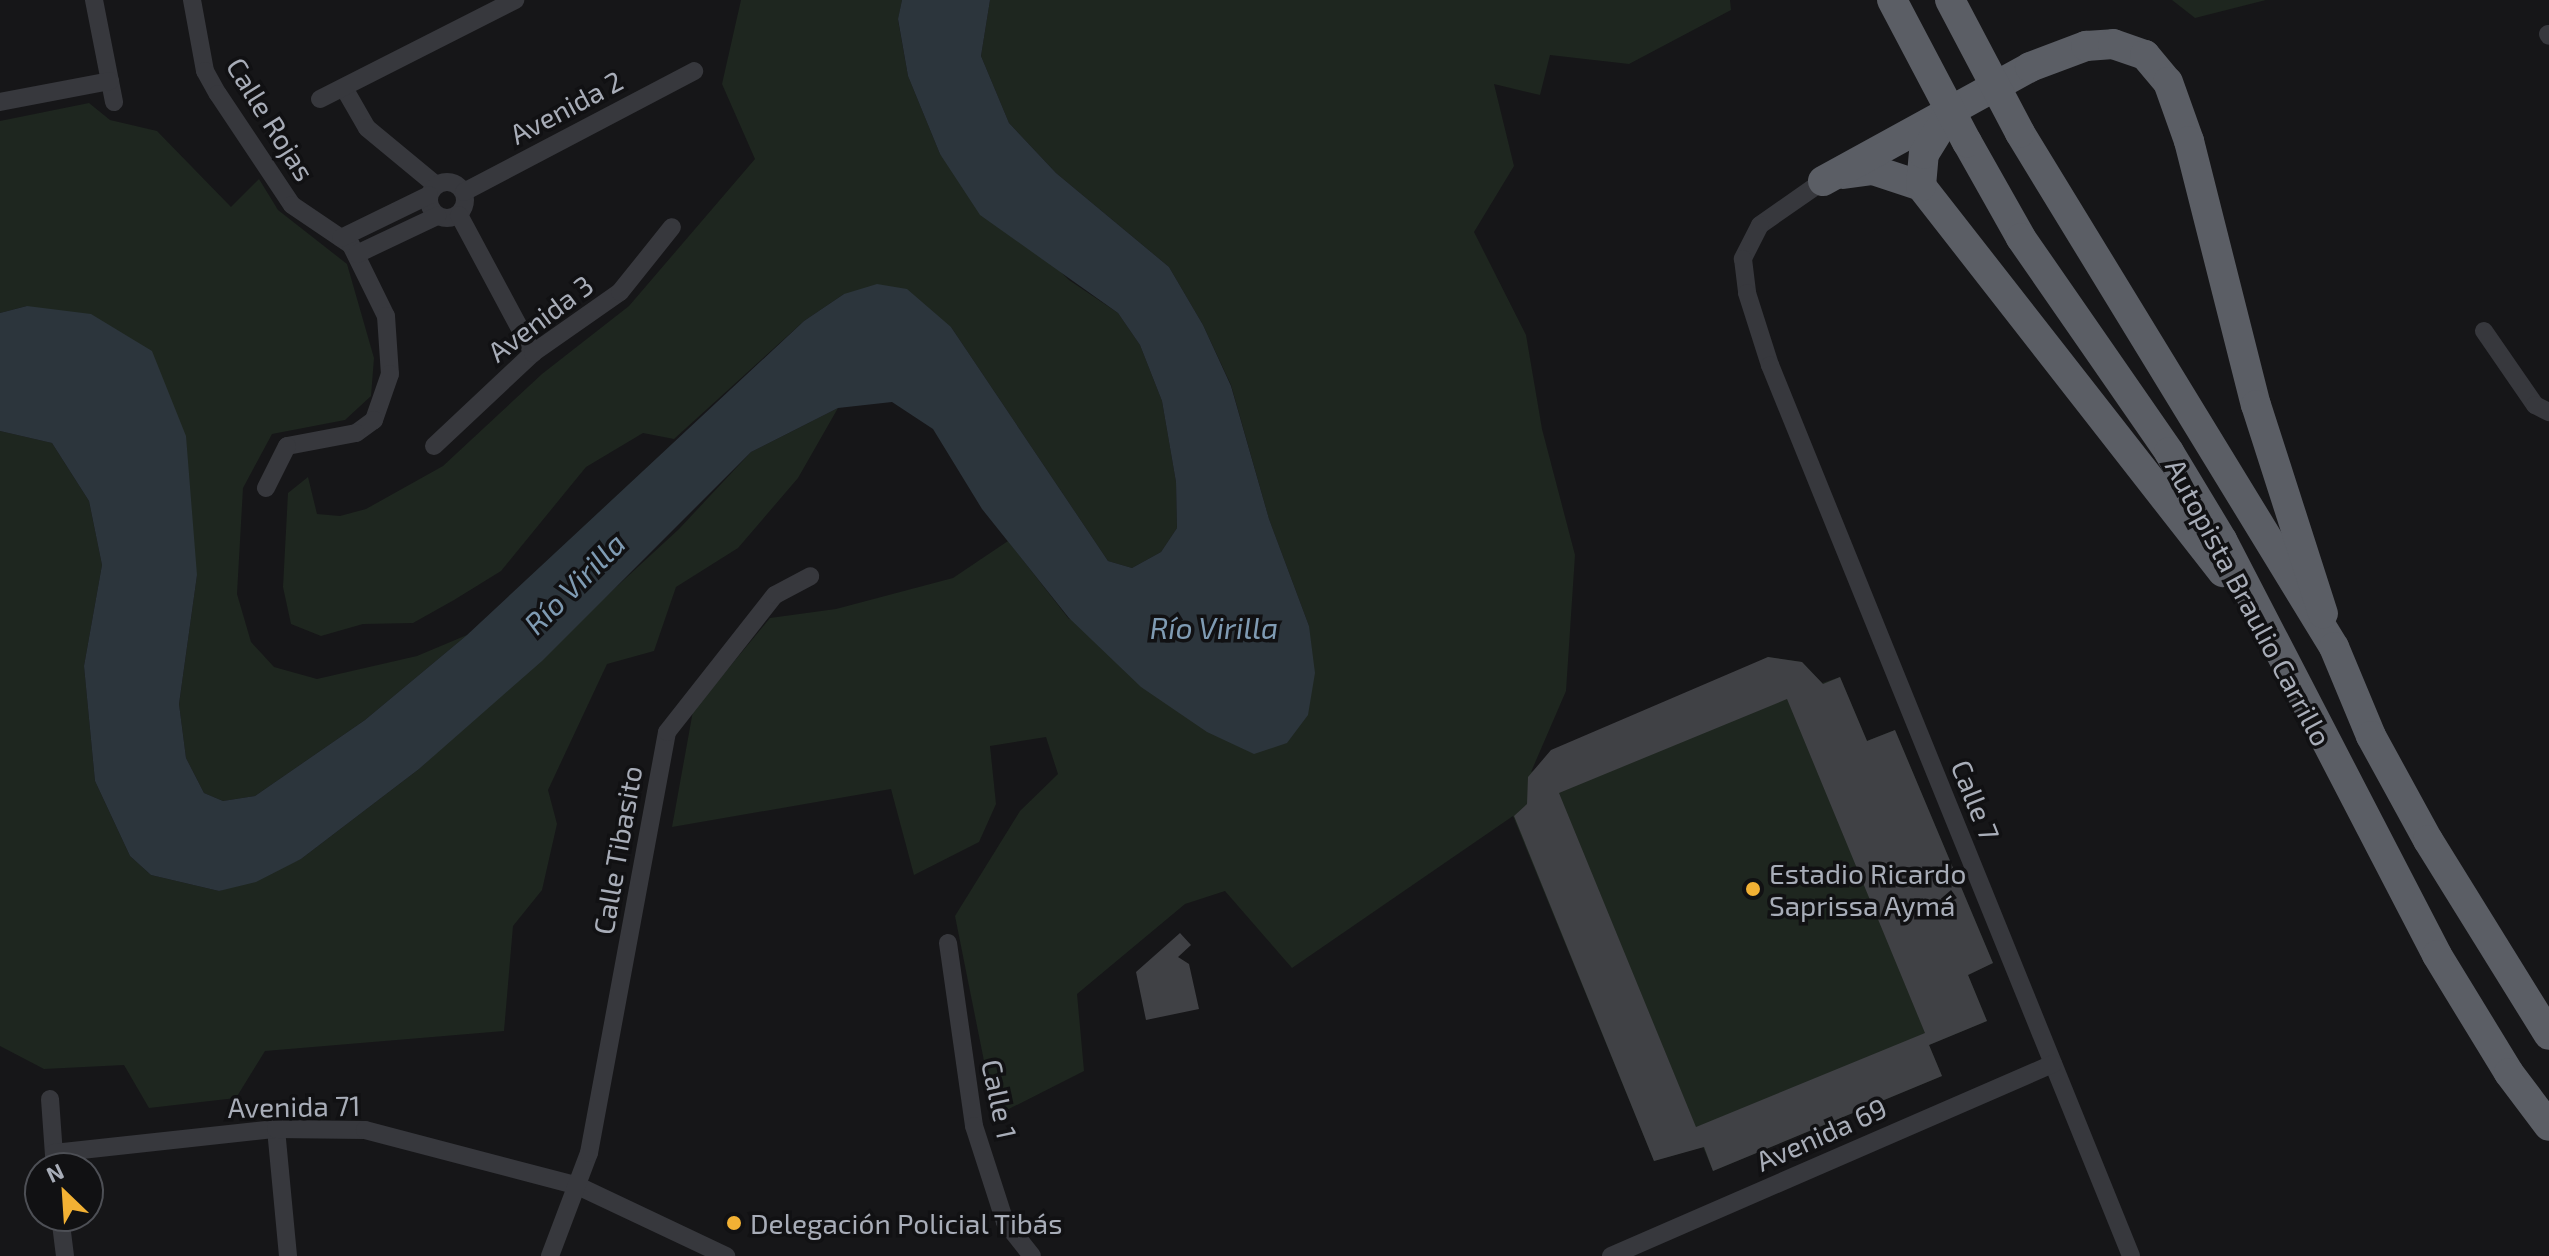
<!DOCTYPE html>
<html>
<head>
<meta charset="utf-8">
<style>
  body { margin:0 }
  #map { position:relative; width:2549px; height:1256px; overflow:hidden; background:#161618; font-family:"Exo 2",sans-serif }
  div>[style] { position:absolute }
  .green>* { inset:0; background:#1e261f }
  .water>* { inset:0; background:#2c353c }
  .building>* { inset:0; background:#404145 }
  .minor>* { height:18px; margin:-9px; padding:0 9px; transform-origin:9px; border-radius:9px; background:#37383d }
  .minor>.ring { margin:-9px; padding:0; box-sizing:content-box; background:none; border:18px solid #37383d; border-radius:50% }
  .trunk>* { height:30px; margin:-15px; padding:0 15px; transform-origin:15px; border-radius:15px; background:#5b5e65 }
  .trunk-bridge>* { height:30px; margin:-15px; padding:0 15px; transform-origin:15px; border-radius:15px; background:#5b5e65 }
  .dots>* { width:22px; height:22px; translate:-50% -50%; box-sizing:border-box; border:4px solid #111113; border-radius:50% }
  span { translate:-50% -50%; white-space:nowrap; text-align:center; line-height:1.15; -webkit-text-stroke:7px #111113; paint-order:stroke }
  .street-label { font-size:28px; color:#a8adb8 }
  .poi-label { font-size:28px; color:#a8adb8 }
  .left { translate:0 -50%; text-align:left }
  .water-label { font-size:30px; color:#7f9bb3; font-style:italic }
  .north { position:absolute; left:24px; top:1152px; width:80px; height:80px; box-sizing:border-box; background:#111113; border:2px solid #4d4f55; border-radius:50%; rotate:335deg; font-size:22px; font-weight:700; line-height:32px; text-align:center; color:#a8adb8 }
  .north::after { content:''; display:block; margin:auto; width:28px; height:36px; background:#f2b134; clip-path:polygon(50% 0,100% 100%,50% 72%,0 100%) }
</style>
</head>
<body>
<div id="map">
  <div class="green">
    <i style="clip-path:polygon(741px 0,902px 0,898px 20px,908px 76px,940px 154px,1069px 280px,1118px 313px,1140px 345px,1162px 401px,1176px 482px,1177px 528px,1161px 552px,1132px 568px,1108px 561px,951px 327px,844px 294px,804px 321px,674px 439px,643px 433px,586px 467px,501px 571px,454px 600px,413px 623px,363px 624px,321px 636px,291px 624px,283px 587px,288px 493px,308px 477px,317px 514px,340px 516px,366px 509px,443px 466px,542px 374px,629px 306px,755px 159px,722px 84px)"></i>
    <i style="clip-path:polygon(990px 0,1730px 0,1731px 10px,1629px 64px,1550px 55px,1540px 95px,1494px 84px,1514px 166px,1474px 232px,1526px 335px,1542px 429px,1575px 555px,1566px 691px,1531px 772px,1768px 657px,1802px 662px,1822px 683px,1840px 677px,1867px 741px,1895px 730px,1993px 963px,1968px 975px,1987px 1021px,1929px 1045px,1942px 1076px,1713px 1171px,1703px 1147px,1654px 1161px,1513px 816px,1292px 968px,1225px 891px,1185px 904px,1077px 994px,1084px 1071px,995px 1116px,955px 916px,1020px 811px,1058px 774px,1046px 737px,990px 746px,996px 804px,979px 842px,914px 875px,891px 789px,672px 827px,693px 711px,770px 618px,836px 609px,953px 578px,1008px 541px,1069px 619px,1309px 626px,1269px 519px,1231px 385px,1203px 325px,1169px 267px,1056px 173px,1009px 123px,981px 56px)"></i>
    <i style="clip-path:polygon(2172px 0,2266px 0,2195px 18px)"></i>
    <i style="clip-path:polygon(89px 103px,110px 120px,157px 131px,231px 207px,259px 179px,278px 210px,347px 264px,374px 358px,371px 396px,345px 420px,272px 434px,243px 488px,237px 594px,251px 642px,274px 667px,317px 679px,417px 656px,467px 635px,365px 720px,255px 796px,223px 801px,204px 793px,186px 758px,179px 704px,197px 575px,27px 306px,0 313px,0 121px)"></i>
    <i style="clip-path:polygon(838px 408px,798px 478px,738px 548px,676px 587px,654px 651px,607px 664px,548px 790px,557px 824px,542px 890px,513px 926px,504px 1031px,265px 1051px,236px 1098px,149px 1108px,124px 1065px,44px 1069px,0 1046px,0 431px,52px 443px,89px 501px,102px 565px,84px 666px,95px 781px,130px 856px,151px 875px,219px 891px,301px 859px,419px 769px,679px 529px,751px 452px)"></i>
  </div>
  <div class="water">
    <i style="clip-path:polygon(902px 0,990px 0,981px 56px,1009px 123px,1056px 173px,1169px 267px,1203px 325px,1231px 386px,1269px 519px,1309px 626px,1315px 673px,1308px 715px,1287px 743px,1254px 754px,1207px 732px,1141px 687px,1069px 618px,982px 509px,933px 429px,892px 402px,838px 408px,751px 452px,542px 661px,419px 769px,301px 859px,256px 882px,219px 891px,151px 875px,130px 856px,95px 781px,84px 666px,102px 565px,89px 501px,52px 443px,0 431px,0 313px,27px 306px,91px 314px,152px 351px,186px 436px,197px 575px,179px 704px,186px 758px,204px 793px,223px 801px,255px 796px,365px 720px,467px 635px,804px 321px,844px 294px,877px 284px,907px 289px,951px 327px,1108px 561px,1132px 568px,1161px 552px,1177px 528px,1176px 482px,1162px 401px,1140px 345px,1118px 313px,980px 215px,940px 154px,908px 76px,898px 19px)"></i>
  </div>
  <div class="building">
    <i style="clip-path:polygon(evenodd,1768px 657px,1802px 662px,1823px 684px,1840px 677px,1867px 741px,1895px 730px,1993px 963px,1968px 975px,1987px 1021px,1929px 1045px,1942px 1076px,1713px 1171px,1704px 1147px,1654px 1161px,1514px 816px,1527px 804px,1528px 777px,1551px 750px,1768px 657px,1787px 699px,1925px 1033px,1696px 1127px,1559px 793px,1787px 699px)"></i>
    <i style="clip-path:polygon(1180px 933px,1191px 945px,1178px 957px,1189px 964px,1199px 1009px,1146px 1020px,1136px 972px)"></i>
  </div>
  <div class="minor">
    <i style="left:94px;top:0;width:104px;rotate:78.9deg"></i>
    <i style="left:192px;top:0;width:72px;rotate:79.6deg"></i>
    <i style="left:205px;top:71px;width:26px;rotate:61deg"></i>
    <i style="left:218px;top:94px;width:133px;rotate:56.3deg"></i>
    <i style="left:292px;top:205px;width:71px;rotate:34.1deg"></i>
    <i style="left:351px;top:245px;width:79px;rotate:63.8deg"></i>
    <i style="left:386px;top:316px;width:58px;rotate:86.1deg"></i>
    <i style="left:390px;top:374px;width:49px;rotate:109.2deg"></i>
    <i style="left:374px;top:420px;width:22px;rotate:144deg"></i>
    <i style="left:356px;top:433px;width:70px;rotate:169.3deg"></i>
    <i style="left:287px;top:446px;width:47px;rotate:116.6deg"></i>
    <i style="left:2548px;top:34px;width:2px;rotate:63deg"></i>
    <i style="left:344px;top:88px;width:46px;rotate:60.1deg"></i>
    <i style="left:367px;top:128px;width:89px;rotate:39.6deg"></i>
    <i style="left:320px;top:99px;width:219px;rotate:-26.9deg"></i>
    <i style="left:0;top:102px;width:112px;rotate:-10.8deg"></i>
    <i style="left:1823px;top:181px;width:77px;rotate:145.1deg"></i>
    <i style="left:1760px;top:225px;width:38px;rotate:117deg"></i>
    <i style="left:1743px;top:259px;width:34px;rotate:83deg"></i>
    <i style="left:1747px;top:293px;width:76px;rotate:72.3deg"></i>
    <i style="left:1770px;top:365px;width:961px;rotate:67.94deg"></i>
    <i class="ring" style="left:429px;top:182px;width:18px;height:18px"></i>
    <i style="left:464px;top:192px;width:260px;rotate:-27.7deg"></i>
    <i style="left:459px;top:215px;width:157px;rotate:61.8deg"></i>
    <i style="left:341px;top:238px;width:98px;rotate:-26deg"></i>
    <i style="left:357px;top:254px;width:89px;rotate:-25.4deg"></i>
    <i style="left:2484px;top:331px;width:90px;rotate:55.4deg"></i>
    <i style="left:2535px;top:405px;width:16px;rotate:27deg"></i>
    <i style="left:434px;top:446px;width:136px;rotate:-43.2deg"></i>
    <i style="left:533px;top:353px;width:106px;rotate:-35deg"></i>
    <i style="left:620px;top:292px;width:83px;rotate:-51.3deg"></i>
    <i style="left:948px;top:943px;width:185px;rotate:81.9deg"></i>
    <i style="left:974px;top:1126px;width:101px;rotate:72.1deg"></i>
    <i style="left:1005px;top:1222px;width:43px;rotate:51.5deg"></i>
    <i style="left:50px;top:1099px;width:69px;rotate:85.9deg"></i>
    <i style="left:276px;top:1129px;width:128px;rotate:84.6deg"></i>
    <i style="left:54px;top:1153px;width:223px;rotate:-6.2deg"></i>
    <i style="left:276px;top:1129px;width:89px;rotate:0.6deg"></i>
    <i style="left:365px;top:1130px;width:220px;rotate:14.7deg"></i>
    <i style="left:578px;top:1186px;width:164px;rotate:25.3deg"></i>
    <i style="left:60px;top:1216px;width:40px;rotate:82.9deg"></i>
    <i style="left:550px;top:1256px;width:110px;rotate:-69.3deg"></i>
    <i style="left:589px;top:1153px;width:428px;rotate:-79.5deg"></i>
    <i style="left:667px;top:732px;width:174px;rotate:-51.8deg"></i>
    <i style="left:775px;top:595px;width:40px;rotate:-28deg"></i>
    <i style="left:1611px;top:1256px;width:482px;rotate:-23.5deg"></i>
  </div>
  <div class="trunk">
    <i style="left:2020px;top:133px;width:602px;rotate:58.58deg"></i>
    <i style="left:2334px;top:647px;width:96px;rotate:67.4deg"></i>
    <i style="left:2371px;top:736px;width:119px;rotate:61.3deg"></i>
    <i style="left:2428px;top:840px;width:229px;rotate:58.2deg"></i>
    <i style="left:1967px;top:142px;width:110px;rotate:60.6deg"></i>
    <i style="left:2021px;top:238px;width:260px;rotate:55.3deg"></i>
    <i style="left:2169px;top:452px;width:103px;rotate:58.9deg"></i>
    <i style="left:2222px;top:540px;width:467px;rotate:62.6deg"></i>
    <i style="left:2437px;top:955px;width:138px;rotate:58.6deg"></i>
    <i style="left:2509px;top:1073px;width:66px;rotate:53deg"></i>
    <i style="left:1843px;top:174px;width:30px;rotate:-8deg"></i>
    <i style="left:1873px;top:170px;width:51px;rotate:18.4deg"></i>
    <i style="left:1921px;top:186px;width:490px;rotate:52deg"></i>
    <i style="left:1823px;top:181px;width:236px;rotate:-28.8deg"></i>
    <i style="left:2030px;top:67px;width:60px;rotate:-20.6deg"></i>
    <i style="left:2086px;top:46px;width:27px;rotate:-4deg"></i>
    <i style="left:2113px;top:44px;width:34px;rotate:19deg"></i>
    <i style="left:2145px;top:55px;width:35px;rotate:50deg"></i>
    <i style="left:2168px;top:82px;width:63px;rotate:70.4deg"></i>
    <i style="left:2189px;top:141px;width:272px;rotate:75.8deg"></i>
    <i style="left:2256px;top:405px;width:219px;rotate:72.2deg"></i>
    <i style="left:1921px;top:186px;width:32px;rotate:-85deg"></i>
    <i style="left:1924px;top:154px;width:49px;rotate:-58.2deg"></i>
  </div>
  <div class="trunk-bridge">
    <i style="left:1892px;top:0;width:161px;rotate:62.2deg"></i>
    <i style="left:1950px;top:0;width:150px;rotate:62.2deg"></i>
  </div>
  <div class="dots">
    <i style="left:1753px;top:889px;background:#f2b134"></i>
    <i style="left:734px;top:1223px;background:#f2b134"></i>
  </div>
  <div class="street-label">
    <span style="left:566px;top:107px;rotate:-28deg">Avenida 2</span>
    <span style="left:271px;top:119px;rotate:58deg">Calle Rojas</span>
    <span style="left:540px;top:318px;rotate:-37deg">Avenida 3</span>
    <span style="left:2249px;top:602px;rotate:62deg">Autopista Braulio Carrillo</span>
    <span style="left:1976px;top:800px;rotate:68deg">Calle 7</span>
    <span style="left:617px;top:850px;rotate:-80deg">Calle Tibasito</span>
    <span style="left:1000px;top:1099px;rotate:78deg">Calle 1</span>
    <span style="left:294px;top:1106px;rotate:-1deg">Avenida 71</span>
    <span style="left:1821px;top:1134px;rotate:-24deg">Avenida 69</span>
  </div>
  <div class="poi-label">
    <span class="left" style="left:1769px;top:889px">Estadio Ricardo<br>Saprissa Aymá</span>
    <span class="left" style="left:750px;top:1223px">Delegación Policial Tibás</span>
  </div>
  <div class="water-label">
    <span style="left:574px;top:583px;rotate:-45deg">Río Virilla</span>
    <span style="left:1214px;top:627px">Río Virilla</span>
  </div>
  <div class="north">N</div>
</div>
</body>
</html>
